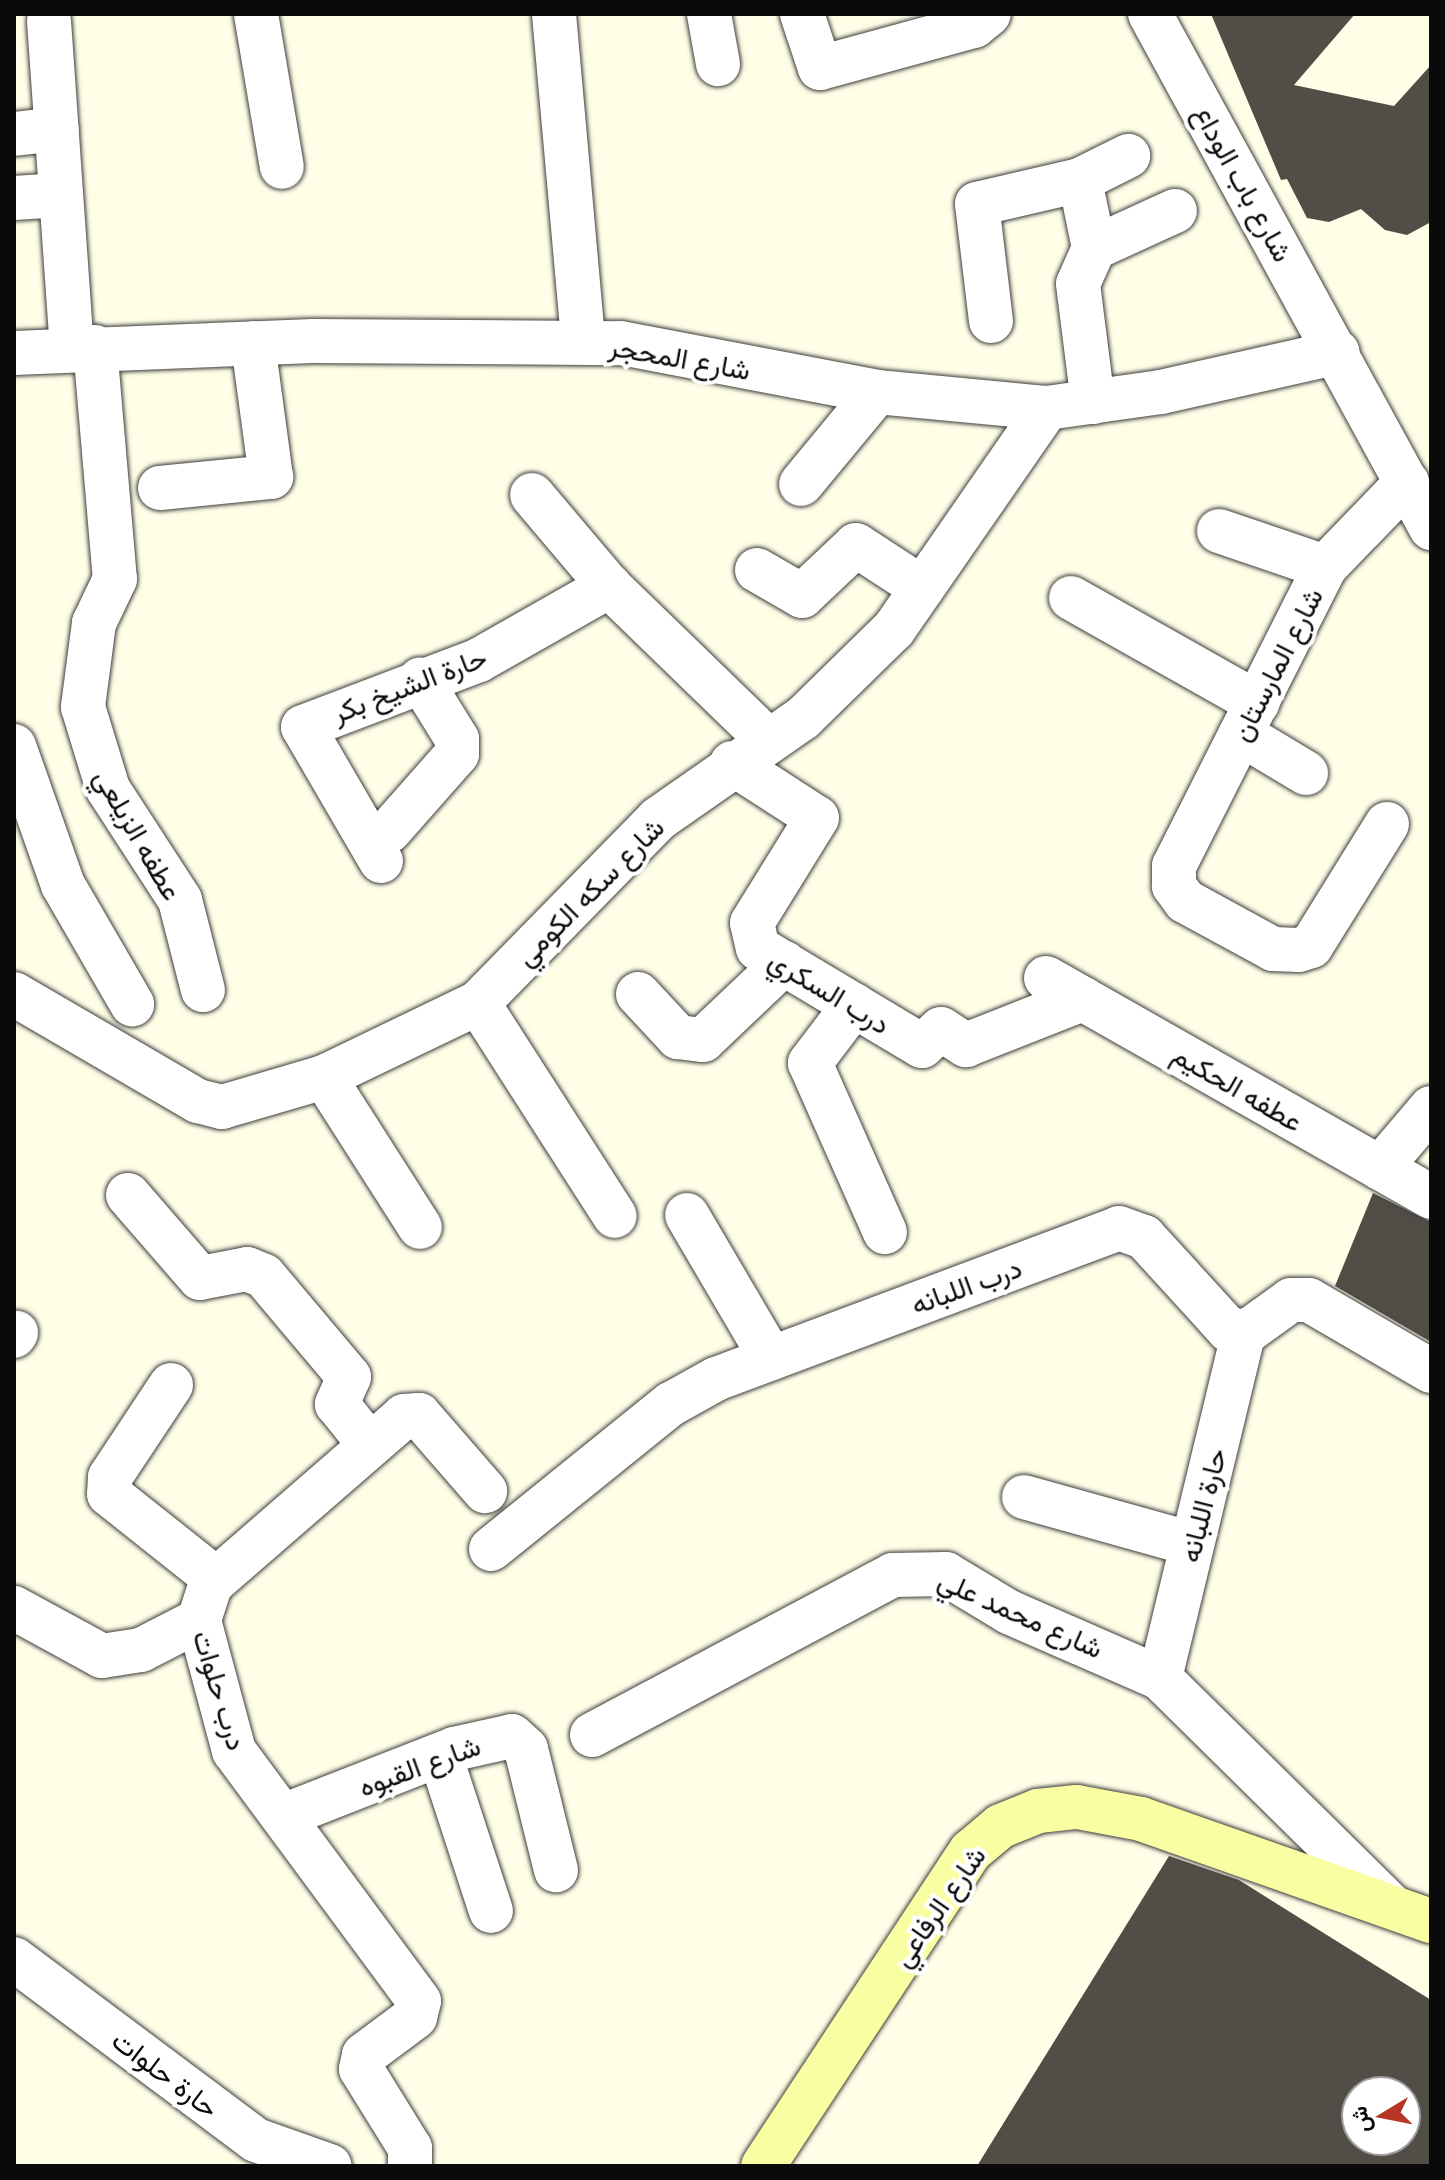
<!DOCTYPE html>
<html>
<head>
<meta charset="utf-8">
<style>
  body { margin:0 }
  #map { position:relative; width:1445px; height:2180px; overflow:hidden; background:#fffee7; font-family:"Playfair Display",Vazirmatn,serif }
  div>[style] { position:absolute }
  .building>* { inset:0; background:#524d46 }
  .roads { filter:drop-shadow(0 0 2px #3d3d3d) drop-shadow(0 0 2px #3d3d3d) }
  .minor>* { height:44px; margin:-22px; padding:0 22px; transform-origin:22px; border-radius:22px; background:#fff }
  .tertiary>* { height:44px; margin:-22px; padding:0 22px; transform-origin:22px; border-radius:22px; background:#fff }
  .secondary>* { height:44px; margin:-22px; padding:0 22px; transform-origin:22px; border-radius:22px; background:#fafea2 }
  span { translate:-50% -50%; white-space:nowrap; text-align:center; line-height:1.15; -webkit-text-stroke:8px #fff; paint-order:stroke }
  .street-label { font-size:28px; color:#0a0a0a }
  .frame { position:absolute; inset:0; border:16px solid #0a0a0a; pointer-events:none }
  .north { position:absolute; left:1341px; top:2076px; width:80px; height:80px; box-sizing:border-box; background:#fff; border:2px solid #9d9d9d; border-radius:50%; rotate:260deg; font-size:22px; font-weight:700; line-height:32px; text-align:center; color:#0a0a0a }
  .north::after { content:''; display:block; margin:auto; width:28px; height:36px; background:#b63525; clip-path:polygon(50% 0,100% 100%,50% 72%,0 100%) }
</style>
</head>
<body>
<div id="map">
  <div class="building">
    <i style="clip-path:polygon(1211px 14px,1355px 14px,1294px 85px,1394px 106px,1431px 65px,1431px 222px,1407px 235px,1385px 230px,1361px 209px,1329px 222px,1307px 218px,1287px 179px,1281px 180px)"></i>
    <i style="clip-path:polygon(1373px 1193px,1431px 1222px,1431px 1342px,1335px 1286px)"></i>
    <i style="clip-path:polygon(evenodd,1169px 1856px,1239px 1880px,1431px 2000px,1431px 2166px,977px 2166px,1169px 1856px,1357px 2092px,1405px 2092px,1405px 2140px,1357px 2140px,1357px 2092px)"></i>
  </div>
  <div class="roads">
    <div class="minor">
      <i style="left:256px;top:14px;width:155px;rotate:80.4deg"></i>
      <i style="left:554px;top:14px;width:329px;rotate:84.9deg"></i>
      <i style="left:709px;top:14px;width:51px;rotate:79.8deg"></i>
      <i style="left:802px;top:14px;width:57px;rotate:71.6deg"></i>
      <i style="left:820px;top:68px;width:160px;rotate:-15.3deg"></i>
      <i style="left:974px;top:26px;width:19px;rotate:-39deg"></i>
      <i style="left:49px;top:21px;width:328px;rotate:86deg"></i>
      <i style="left:14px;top:134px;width:43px;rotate:-6.6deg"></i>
      <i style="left:1080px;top:180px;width:69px;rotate:78.4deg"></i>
      <i style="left:1094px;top:248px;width:39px;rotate:114deg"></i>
      <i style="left:1078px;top:284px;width:119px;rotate:82.8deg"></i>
      <i style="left:14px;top:198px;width:47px;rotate:-3.7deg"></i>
      <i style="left:1094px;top:248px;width:89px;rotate:-24.6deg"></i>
      <i style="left:991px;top:321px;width:118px;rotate:-96.8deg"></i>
      <i style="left:977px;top:204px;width:106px;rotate:-13.1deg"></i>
      <i style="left:1080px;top:180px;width:54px;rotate:-26.6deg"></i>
      <i style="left:95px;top:347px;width:233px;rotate:85.1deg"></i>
      <i style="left:115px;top:579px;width:49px;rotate:115.5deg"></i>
      <i style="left:94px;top:623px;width:85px;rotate:97.5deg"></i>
      <i style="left:83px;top:707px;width:86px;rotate:73deg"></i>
      <i style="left:108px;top:789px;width:132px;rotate:57deg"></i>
      <i style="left:180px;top:900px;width:93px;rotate:75.7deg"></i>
      <i style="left:14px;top:353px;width:299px;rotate:-2.3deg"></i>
      <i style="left:313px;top:341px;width:308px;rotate:0.4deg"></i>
      <i style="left:621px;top:343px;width:261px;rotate:10.8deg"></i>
      <i style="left:877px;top:392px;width:171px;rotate:5.4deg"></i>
      <i style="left:1047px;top:408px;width:115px;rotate:-8deg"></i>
      <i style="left:1161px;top:392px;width:181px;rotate:-12.7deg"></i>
      <i style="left:801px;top:484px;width:119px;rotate:-50.4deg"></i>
      <i style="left:160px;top:488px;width:112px;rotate:-5.7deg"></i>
      <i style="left:271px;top:477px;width:135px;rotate:-97.7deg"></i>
      <i style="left:532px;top:495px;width:119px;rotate:49.8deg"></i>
      <i style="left:609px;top:586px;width:223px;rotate:44.1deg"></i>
      <i style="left:1219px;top:531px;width:112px;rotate:18.8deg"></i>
      <i style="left:757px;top:570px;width:52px;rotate:30deg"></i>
      <i style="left:802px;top:596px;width:74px;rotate:-43.4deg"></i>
      <i style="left:856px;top:545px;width:79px;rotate:33.1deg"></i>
      <i style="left:1071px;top:598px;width:214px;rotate:29.4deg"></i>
      <i style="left:1241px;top:734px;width:76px;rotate:31deg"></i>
      <i style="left:14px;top:746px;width:147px;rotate:70.6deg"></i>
      <i style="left:63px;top:885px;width:138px;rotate:59.9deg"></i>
      <i style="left:732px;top:763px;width:101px;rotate:32.9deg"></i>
      <i style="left:817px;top:818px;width:123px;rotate:121.8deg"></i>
      <i style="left:752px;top:923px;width:26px;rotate:77deg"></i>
      <i style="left:758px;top:948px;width:191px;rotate:30.9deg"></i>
      <i style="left:922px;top:1046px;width:25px;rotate:-42deg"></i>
      <i style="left:941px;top:1029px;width:30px;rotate:33deg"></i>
      <i style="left:966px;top:1045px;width:126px;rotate:-21.5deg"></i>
      <i style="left:1387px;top:824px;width:144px;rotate:121.9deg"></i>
      <i style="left:1311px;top:946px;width:13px;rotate:162deg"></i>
      <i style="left:1299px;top:950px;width:26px;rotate:-178deg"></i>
      <i style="left:1273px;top:949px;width:100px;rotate:-151.4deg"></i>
      <i style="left:1185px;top:901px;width:19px;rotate:-126deg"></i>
      <i style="left:1174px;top:886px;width:20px;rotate:-90deg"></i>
      <i style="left:1174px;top:866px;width:335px;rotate:-63.2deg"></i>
      <i style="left:1325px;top:567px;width:118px;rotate:-46deg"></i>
      <i style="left:389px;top:831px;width:103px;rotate:-48.6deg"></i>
      <i style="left:457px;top:754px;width:15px;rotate:-90deg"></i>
      <i style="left:457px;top:739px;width:70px;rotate:-121.7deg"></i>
      <i style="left:381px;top:861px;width:155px;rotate:-120.2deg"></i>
      <i style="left:303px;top:727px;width:188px;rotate:-20.8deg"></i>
      <i style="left:479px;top:660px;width:150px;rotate:-29.6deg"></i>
      <i style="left:1046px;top:978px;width:443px;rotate:29.6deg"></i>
      <i style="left:14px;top:994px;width:213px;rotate:30.2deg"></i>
      <i style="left:198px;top:1101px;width:25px;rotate:14deg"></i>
      <i style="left:222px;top:1107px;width:106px;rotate:-16.4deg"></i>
      <i style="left:324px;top:1077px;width:171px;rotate:-25.7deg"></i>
      <i style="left:478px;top:1003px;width:257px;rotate:-45.6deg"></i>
      <i style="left:658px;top:819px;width:177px;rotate:-34.9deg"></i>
      <i style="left:803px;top:718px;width:127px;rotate:-44.4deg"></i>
      <i style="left:894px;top:629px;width:269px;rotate:-55.3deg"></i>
      <i style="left:638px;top:994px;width:59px;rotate:47.1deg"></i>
      <i style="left:678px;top:1037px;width:25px;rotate:7deg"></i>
      <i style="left:703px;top:1040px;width:112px;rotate:-43.5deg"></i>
      <i style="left:478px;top:1003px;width:253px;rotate:57.3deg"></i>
      <i style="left:854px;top:1005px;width:73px;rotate:127.2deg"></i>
      <i style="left:810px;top:1063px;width:185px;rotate:66.1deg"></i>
      <i style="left:324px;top:1077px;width:178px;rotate:57.4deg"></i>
      <i style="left:1380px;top:1168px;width:79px;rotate:-49.6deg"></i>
      <i style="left:128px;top:1195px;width:110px;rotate:49.1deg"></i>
      <i style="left:200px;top:1278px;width:48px;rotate:-10.8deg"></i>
      <i style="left:247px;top:1269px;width:18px;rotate:22deg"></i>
      <i style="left:264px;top:1276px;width:132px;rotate:49.9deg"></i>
      <i style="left:349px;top:1377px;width:30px;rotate:114deg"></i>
      <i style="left:337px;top:1404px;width:53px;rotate:51.2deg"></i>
      <i style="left:687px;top:1215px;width:166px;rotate:59.6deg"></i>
      <i style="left:14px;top:1336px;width:4px;rotate:-56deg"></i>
      <i style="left:171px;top:1385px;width:110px;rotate:123.5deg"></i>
      <i style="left:110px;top:1477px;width:17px;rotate:93deg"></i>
      <i style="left:109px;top:1494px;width:137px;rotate:38.5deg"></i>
      <i style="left:1024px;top:1497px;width:174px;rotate:15.6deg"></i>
      <i style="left:491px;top:1549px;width:231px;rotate:-38.9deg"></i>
      <i style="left:671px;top:1404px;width:51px;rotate:-29.1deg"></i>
      <i style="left:716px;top:1379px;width:430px;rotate:-20.5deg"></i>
      <i style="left:1119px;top:1228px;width:27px;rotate:20deg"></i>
      <i style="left:1144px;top:1237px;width:126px;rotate:47.6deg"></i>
      <i style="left:1229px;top:1330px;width:19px;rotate:3deg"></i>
      <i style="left:1248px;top:1331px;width:53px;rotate:-35.8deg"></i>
      <i style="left:1291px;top:1300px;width:18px"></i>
      <i style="left:1309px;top:1300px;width:141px;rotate:30.2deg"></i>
      <i style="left:14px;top:1608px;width:100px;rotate:28.6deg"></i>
      <i style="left:102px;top:1656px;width:39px;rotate:-9deg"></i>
      <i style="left:141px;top:1650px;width:65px;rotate:-27.3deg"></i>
      <i style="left:1160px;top:1678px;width:356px;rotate:-76.4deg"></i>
      <i style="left:592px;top:1735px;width:341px;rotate:-28deg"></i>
      <i style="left:893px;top:1575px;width:53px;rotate:-1.1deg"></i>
      <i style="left:946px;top:1574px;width:74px;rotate:31.1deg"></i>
      <i style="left:1009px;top:1612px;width:165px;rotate:23.6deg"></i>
      <i style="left:1160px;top:1678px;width:325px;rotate:44.6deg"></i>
      <i style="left:440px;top:1755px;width:164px;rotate:71.9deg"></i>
      <i style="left:283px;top:1816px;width:184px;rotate:-21.4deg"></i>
      <i style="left:454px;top:1749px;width:59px;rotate:-12.6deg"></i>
      <i style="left:512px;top:1736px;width:19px;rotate:43deg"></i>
      <i style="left:526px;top:1749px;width:125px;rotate:76.1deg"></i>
      <i style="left:14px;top:1959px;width:302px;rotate:36.8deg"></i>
      <i style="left:256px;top:2140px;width:78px;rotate:19.4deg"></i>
      <i style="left:410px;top:2166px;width:18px;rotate:-90deg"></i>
      <i style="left:410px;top:2148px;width:93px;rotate:-121.8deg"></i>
      <i style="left:361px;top:2069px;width:14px;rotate:-78deg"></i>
      <i style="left:364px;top:2055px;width:64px;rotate:-36.7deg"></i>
      <i style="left:415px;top:2017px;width:16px;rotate:-76deg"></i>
      <i style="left:419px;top:2001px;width:311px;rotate:-126.5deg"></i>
      <i style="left:234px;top:1751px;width:136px;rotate:-105deg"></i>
      <i style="left:199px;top:1620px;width:38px;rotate:-72deg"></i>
      <i style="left:211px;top:1584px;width:256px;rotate:-41deg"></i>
      <i style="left:404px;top:1416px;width:15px;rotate:-4deg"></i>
      <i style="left:419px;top:1415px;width:101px;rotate:49deg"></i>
    </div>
    <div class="tertiary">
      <i style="left:1150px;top:14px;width:586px;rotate:61.33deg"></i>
    </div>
    <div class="secondary">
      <i style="left:763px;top:2166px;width:377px;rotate:-56.6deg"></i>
      <i style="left:971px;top:1851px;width:39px;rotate:-40deg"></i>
      <i style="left:1001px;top:1826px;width:40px;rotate:-22deg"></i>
      <i style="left:1038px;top:1811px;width:39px;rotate:-6deg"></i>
      <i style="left:1077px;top:1807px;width:65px;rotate:10.6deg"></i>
      <i style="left:1141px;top:1819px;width:307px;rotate:19.4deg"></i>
    </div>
  </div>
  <div class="street-label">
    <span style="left:1244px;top:183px;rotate:61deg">شارع باب الوداع</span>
    <span style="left:680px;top:357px;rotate:10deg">شارع المحجر</span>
    <span style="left:1276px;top:664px;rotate:-63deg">شارع المارستان</span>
    <span style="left:409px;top:684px;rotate:-21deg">حارة الشيخ بكر</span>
    <span style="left:139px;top:834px;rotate:60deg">عطفه الزيلعي</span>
    <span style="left:589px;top:891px;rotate:-45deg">شارع سكه الكومي</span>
    <span style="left:830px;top:991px;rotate:31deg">درب السكري</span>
    <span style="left:1238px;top:1087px;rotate:30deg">عطفه الحكيم</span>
    <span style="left:966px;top:1285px;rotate:-20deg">درب اللبانه</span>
    <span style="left:1202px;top:1505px;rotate:-76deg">حارة اللبانه</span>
    <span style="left:1021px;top:1613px;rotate:24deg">شارع محمد علي</span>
    <span style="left:221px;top:1690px;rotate:73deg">درب حلوات</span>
    <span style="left:419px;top:1765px;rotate:-20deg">شارع القبوه</span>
    <span style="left:938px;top:1906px;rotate:-55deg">شارع الرفاعي</span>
    <span style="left:166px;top:2073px;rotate:37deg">حارة حلوات</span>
  </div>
  <div class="frame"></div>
  <div class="north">ش</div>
</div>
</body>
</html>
